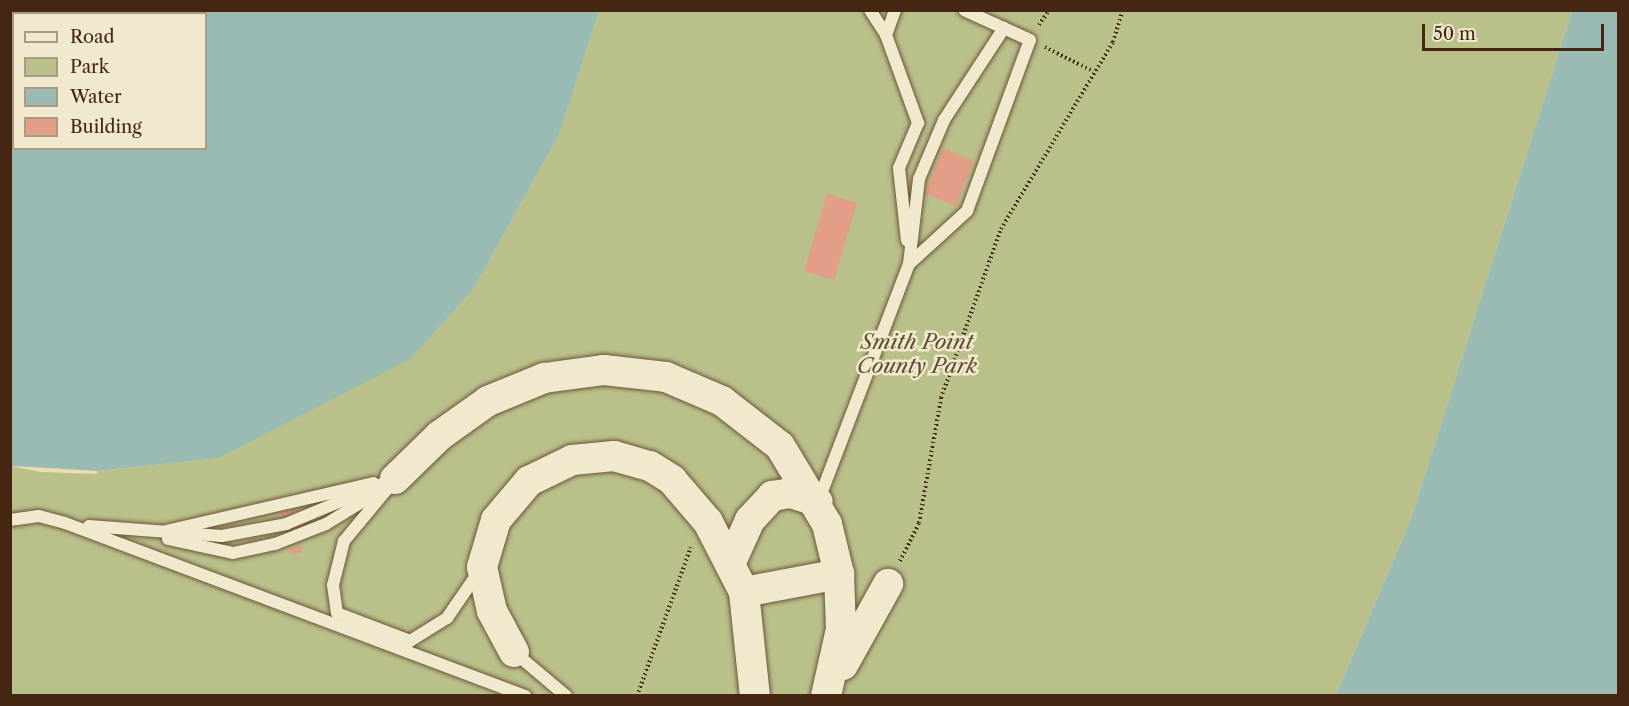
<!DOCTYPE html>
<html>
<head>
<meta charset="utf-8">
<style>
  body { margin:0 }
  #map { position:relative; width:1629px; height:706px; overflow:hidden; background:#eaddb2; font-family:"Libre Caslon Text",serif }
  div>[style] { position:absolute }
  .green>* { inset:0; background:#bac08a }
  .water>* { inset:0; background:#9abab4 }
  .pier>* { inset:0; background:#eaddb2 }
  .building>* { inset:0; background:#e39e88 }
  .path>* { height:4px; margin-top:-2px; transform-origin:0; background:repeating-linear-gradient(90deg,#452613 0 1.5px,transparent 0 4.5px) }
  .roads { filter:drop-shadow(0 0 2px #6e543b) drop-shadow(0 0 2px #6e543b) }
  .service>* { height:12px; margin:-6px; padding:0 6px; transform-origin:6px; border-radius:6px; background:#f1e9cd }
  .tertiary>* { height:30px; margin:-15px; padding:0 15px; transform-origin:15px; border-radius:15px; background:#f1e9cd }
  span { translate:-50% -50%; white-space:nowrap; text-align:center; line-height:1.15; -webkit-text-stroke:5px #f1e9cd; paint-order:stroke }
  .park-label { font-size:21px; color:#624c31; font-style:italic }
  .frame { position:absolute; inset:0; border:12px solid #452613; pointer-events:none }
  .legend { position:absolute; left:12px; top:12px; width:195px; height:138px; box-sizing:border-box; background:#f1e9cd; border:2px solid #ac9b83; margin:0; padding:8px 10px; list-style:none; font-size:18px; color:#452613 }
  .legend li { display:flex; align-items:center; gap:12px; height:30px }
  .legend b { width:30px; border:2px solid #ac9b83 }
  .scale { position:absolute; left:1422px; top:24px; width:182px; height:27px; box-sizing:border-box; border:3px solid #452613; border-top:0; padding-left:8px; font-size:18px; line-height:21px; white-space:nowrap; color:#452613; -webkit-text-stroke:4px #f1e9cd; paint-order:stroke }
</style>
</head>
<body>
<div id="map">
  <div class="green">
    <i style="clip-path:polygon(599px 11px,1572px 11px,1411px 519px,1336px 695px,11px 696px,11px 466px,97px 471px,219px 458px,474px 288px,559px 135px)"></i>
  </div>
  <div class="water">
    <i style="clip-path:polygon(evenodd,11px 11px,599px 11px,559px 135px,474px 288px,410px 359px,219px 458px,97px 471px,11px 466px,11px 11px,14px 14px,206px 14px,206px 148px,14px 148px,14px 14px)"></i>
    <i style="clip-path:polygon(1572px 11px,1618px 11px,1618px 695px,1336px 695px,1411px 519px)"></i>
  </div>
  <div class="pier">
    <i style="clip-path:polygon(11px 466px,97px 471px,97px 474px,41px 472px)"></i>
  </div>
  <div class="building">
    <i style="clip-path:polygon(943px 148px,974px 161px,956px 206px,925px 194px)"></i>
    <i style="clip-path:polygon(827px 194px,857px 203px,834px 280px,804px 271px)"></i>
    <i style="clip-path:polygon(292px 507px,294px 514px,282px 517px,280px 510px)"></i>
    <i style="clip-path:polygon(301px 545px,302px 552px,291px 555px,289px 549px)"></i>
  </div>
  <div class="path">
    <i style="left:1039px;top:25px;width:18px;rotate:-56deg"></i>
    <i style="left:1045px;top:47px;width:54px;rotate:26.6deg"></i>
    <i style="left:900px;top:561px;width:42px;rotate:-63.4deg"></i>
    <i style="left:919px;top:523px;width:127px;rotate:-80deg"></i>
    <i style="left:941px;top:398px;width:179px;rotate:-70.5deg"></i>
    <i style="left:1001px;top:229px;width:218px;rotate:-59.1deg"></i>
    <i style="left:1113px;top:42px;width:34px;rotate:-73deg"></i>
    <i style="left:637px;top:696px;width:158px;rotate:-70.1deg"></i>
  </div>
  <div class="roads">
    <div class="service">
      <i style="left:870px;top:10px;width:30px;rotate:57deg"></i>
      <i style="left:886px;top:35px;width:94px;rotate:70deg"></i>
      <i style="left:918px;top:123px;width:49px;rotate:112.9deg"></i>
      <i style="left:899px;top:168px;width:73px;rotate:83.7deg"></i>
      <i style="left:886px;top:35px;width:27px;rotate:-70deg"></i>
      <i style="left:909px;top:264px;width:79px;rotate:-42.4deg"></i>
      <i style="left:967px;top:211px;width:182px;rotate:-69.8deg"></i>
      <i style="left:1030px;top:40px;width:72px;rotate:-155.6deg"></i>
      <i style="left:393px;top:482px;width:77px;rotate:129.7deg"></i>
      <i style="left:344px;top:541px;width:45px;rotate:104deg"></i>
      <i style="left:333px;top:585px;width:28px;rotate:82deg"></i>
      <i style="left:337px;top:613px;width:78px;rotate:21deg"></i>
      <i style="left:410px;top:641px;width:44px;rotate:-31.9deg"></i>
      <i style="left:447px;top:618px;width:58px;rotate:-55.5deg"></i>
      <i style="left:818px;top:502px;width:255px;rotate:-69.1deg"></i>
      <i style="left:909px;top:264px;width:86px;rotate:-83.3deg"></i>
      <i style="left:919px;top:179px;width:64px;rotate:-67deg"></i>
      <i style="left:944px;top:120px;width:110px;rotate:-56.9deg"></i>
      <i style="left:10px;top:520px;width:29px;rotate:-8deg"></i>
      <i style="left:39px;top:516px;width:27px;rotate:15deg"></i>
      <i style="left:65px;top:523px;width:492px;rotate:20.6deg"></i>
      <i style="left:89px;top:526px;width:133px;rotate:4.3deg"></i>
      <i style="left:222px;top:536px;width:65px;rotate:-10.6deg"></i>
      <i style="left:286px;top:524px;width:117px;rotate:-22.6deg"></i>
      <i style="left:166px;top:531px;width:213px;rotate:-13deg"></i>
      <i style="left:168px;top:539px;width:66px;rotate:12.2deg"></i>
      <i style="left:233px;top:553px;width:43px;rotate:-12.1deg"></i>
      <i style="left:275px;top:544px;width:55px;rotate:-21.4deg"></i>
      <i style="left:326px;top:524px;width:57px;rotate:-31.5deg"></i>
      <i style="left:514px;top:652px;width:68px;rotate:40.2deg"></i>
    </div>
    <div class="tertiary">
      <i style="left:395px;top:479px;width:62px;rotate:-44.3deg"></i>
      <i style="left:439px;top:436px;width:60px;rotate:-35.5deg"></i>
      <i style="left:488px;top:401px;width:61px;rotate:-22.3deg"></i>
      <i style="left:544px;top:378px;width:61px;rotate:-7.6deg"></i>
      <i style="left:604px;top:370px;width:62px;rotate:6.4deg"></i>
      <i style="left:666px;top:377px;width:61px;rotate:23.2deg"></i>
      <i style="left:722px;top:401px;width:73px;rotate:37.8deg"></i>
      <i style="left:780px;top:446px;width:91px;rotate:58.9deg"></i>
      <i style="left:827px;top:524px;width:51px;rotate:76.5deg"></i>
      <i style="left:839px;top:574px;width:55px;rotate:87.9deg"></i>
      <i style="left:841px;top:629px;width:69px;rotate:102.6deg"></i>
      <i style="left:731px;top:562px;width:46px;rotate:-65.7deg"></i>
      <i style="left:750px;top:520px;width:33px;rotate:-47deg"></i>
      <i style="left:772px;top:496px;width:19px;rotate:-9deg"></i>
      <i style="left:791px;top:493px;width:28px;rotate:18deg"></i>
      <i style="left:744px;top:592px;width:97px;rotate:-10.7deg"></i>
      <i style="left:514px;top:652px;width:47px;rotate:-118.2deg"></i>
      <i style="left:492px;top:611px;width:45px;rotate:-102.8deg"></i>
      <i style="left:482px;top:567px;width:49px;rotate:-73.4deg"></i>
      <i style="left:496px;top:520px;width:51px;rotate:-49.8deg"></i>
      <i style="left:529px;top:481px;width:48px;rotate:-26deg"></i>
      <i style="left:572px;top:460px;width:42px;rotate:-5.4deg"></i>
      <i style="left:614px;top:456px;width:37px;rotate:16deg"></i>
      <i style="left:650px;top:466px;width:26px;rotate:32deg"></i>
      <i style="left:672px;top:480px;width:55px;rotate:49.4deg"></i>
      <i style="left:708px;top:522px;width:79px;rotate:62.8deg"></i>
      <i style="left:744px;top:592px;width:105px;rotate:84deg"></i>
      <i style="left:843px;top:665px;width:93px;rotate:-60.9deg"></i>
    </div>
  </div>
  <div class="park-label">
    <span style="left:917px;top:354px">Smith Point<br>County Park</span>
  </div>
  <div class="frame"></div>
  <ul class="legend">
  <li><b style="height:8px;background:#f1e9cd"></b>Road</li>
  <li><b style="height:16px;background:#bac08a"></b>Park</li>
  <li><b style="height:16px;background:#9abab4"></b>Water</li>
  <li><b style="height:16px;background:#e39e88"></b>Building</li>
  </ul>
  <div class="scale">50 m</div>
</div>
</body>
</html>
